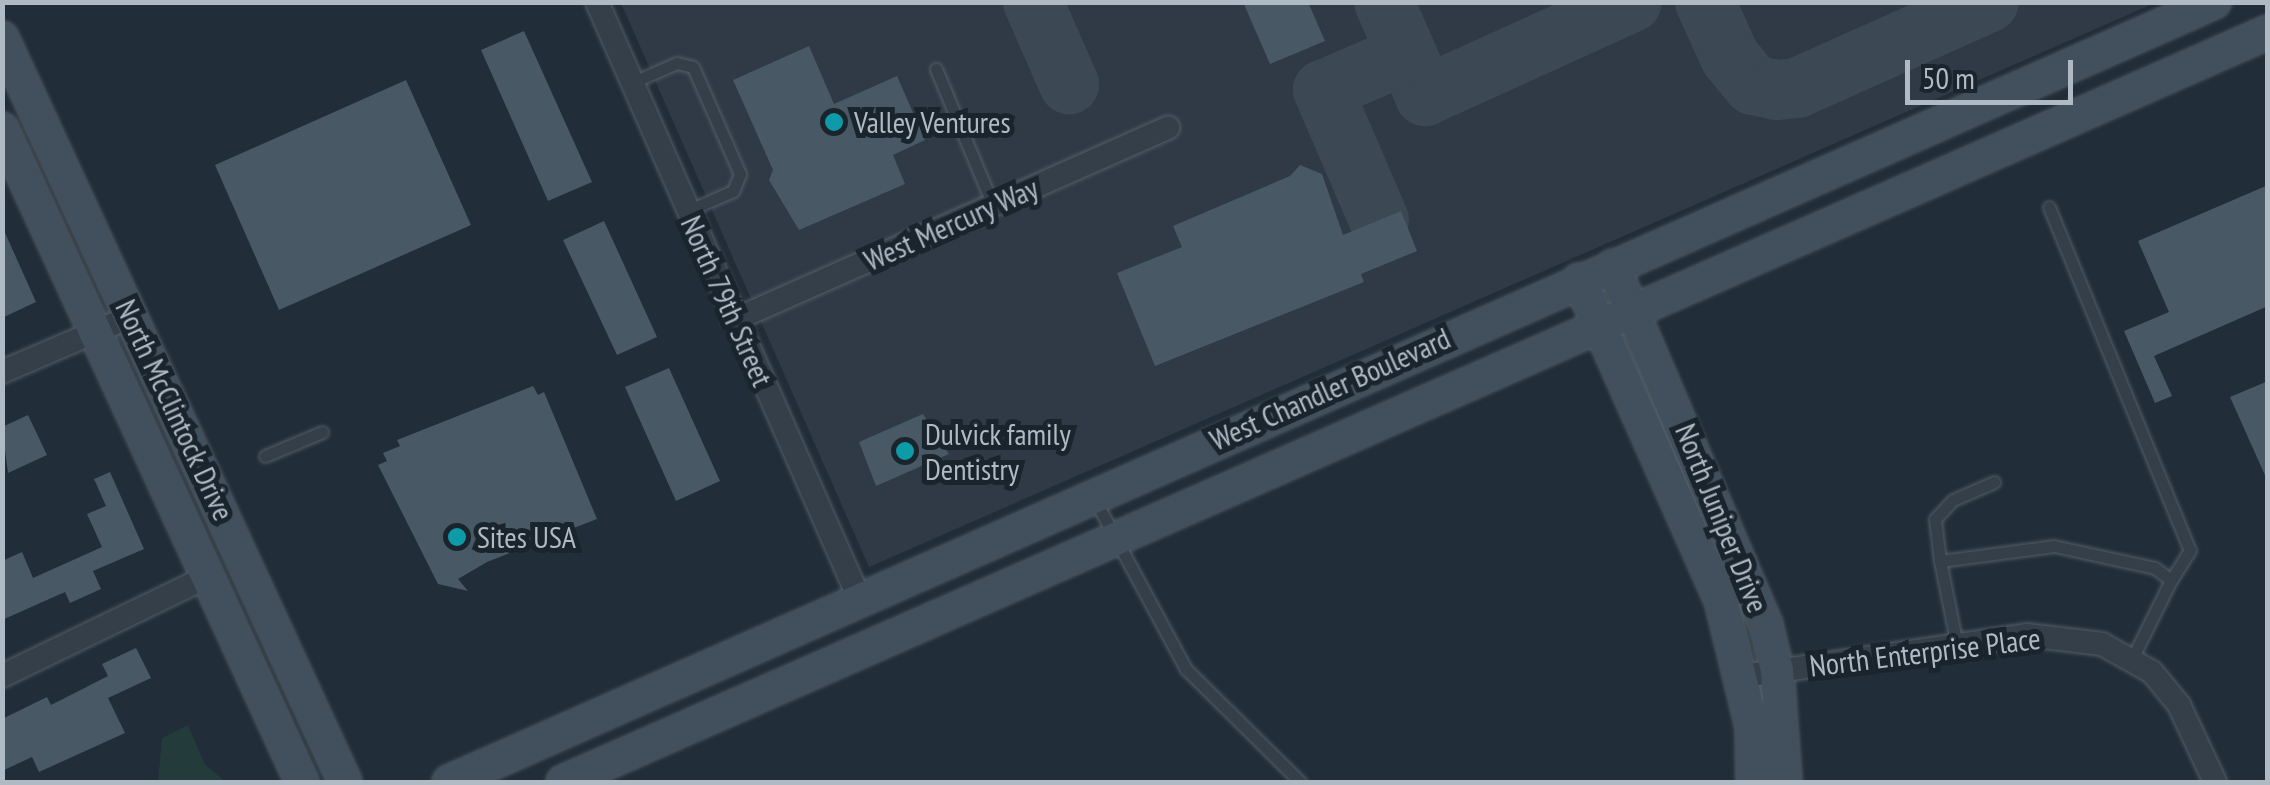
<!DOCTYPE html>
<html>
<head>
<meta charset="utf-8">
<style>
  body { margin:0 }
  #map { position:relative; width:2270px; height:785px; overflow:hidden; background:#212d38; font-family:"PT Sans Narrow",sans-serif }
  div>[style] { position:absolute }
  .airport>* { inset:0; background:#2f3a46 }
  .green>* { inset:0; background:#243b3b }
  .taxiway>* { height:60px; margin:-30px; padding:0 30px; transform-origin:30px; border-radius:30px; background:#3c4854 }
  .building>* { inset:0; background:#495865 }
  .roads { filter:drop-shadow(0 0 2px #525d67) drop-shadow(0 0 2px #525d67) }
  .lane>* { height:11px; margin:-5.5px; padding:0 5.5px; transform-origin:5.5px; border-radius:5.5px; background:#343f49 }
  .street>* { height:22px; margin:-11px; padding:0 11px; transform-origin:11px; border-radius:11px; background:#343f49 }
  .secondary>* { height:32px; margin:-16px; padding:0 16px; transform-origin:16px; border-radius:16px; background:#424f5c }
  .dots>* { width:28px; height:28px; translate:-50% -50%; box-sizing:border-box; border:5px solid #1a242d; border-radius:50% }
  span { translate:-50% -50%; white-space:nowrap; text-align:center; line-height:1.15; -webkit-text-stroke:10px #1a242d; paint-order:stroke }
  .poi-label { font-size:30px; color:#afbac5 }
  .left { translate:0 -50%; text-align:left }
  .street-label { font-size:30px; color:#afbac5 }
  .frame { position:absolute; inset:0; border:5px solid #afbac5; pointer-events:none }
  .scale { position:absolute; left:1905px; top:60px; width:168px; height:45px; box-sizing:border-box; border:5px solid #afbac5; border-top:0; padding-left:12px; font-size:30px; line-height:35px; white-space:nowrap; color:#afbac5; -webkit-text-stroke:8px #1a242d; paint-order:stroke }
</style>
</head>
<body>
<div id="map">
  <div class="airport">
    <i style="clip-path:polygon(621px 3px,2155px 3px,869px 567px)"></i>
  </div>
  <div class="green">
    <i style="clip-path:polygon(188px 725px,205px 765px,226px 782px,158px 782px,162px 738px)"></i>
  </div>
  <div class="taxiway">
    <i style="left:1033px;top:2px;width:90px;rotate:66.3deg"></i>
    <i style="left:1384px;top:2px;width:103px;rotate:66.4deg"></i>
    <i style="left:1425px;top:96px;width:227px;rotate:-24.4deg"></i>
    <i style="left:1705px;top:2px;width:60px;rotate:65.6deg"></i>
    <i style="left:1730px;top:57px;width:36px;rotate:51deg"></i>
    <i style="left:1753px;top:85px;width:24px;rotate:12deg"></i>
    <i style="left:1776px;top:90px;width:21px;rotate:-5deg"></i>
    <i style="left:1797px;top:88px;width:210px;rotate:-24.1deg"></i>
    <i style="left:1379px;top:220px;width:142px;rotate:-113.3deg"></i>
    <i style="left:1323px;top:90px;width:91px;rotate:-23.2deg"></i>
  </div>
  <div class="building">
    <i style="clip-path:polygon(1243px 2px,1308px 2px,1325px 41px,1270px 64px)"></i>
    <i style="clip-path:polygon(524px 31px,592px 182px,548px 201px,481px 50px)"></i>
    <i style="clip-path:polygon(809px 46px,834px 104px,897px 76px,925px 140px,893px 155px,905px 184px,799px 230px,769px 180px,773px 170px,733px 80px)"></i>
    <i style="clip-path:polygon(406px 80px,471px 225px,279px 310px,215px 165px)"></i>
    <i style="clip-path:polygon(1300px 165px,1322px 174px,1343px 235px,1401px 211px,1417px 251px,1361px 274px,1364px 282px,1155px 366px,1117px 273px,1182px 247px,1173px 226px,1290px 176px)"></i>
    <i style="clip-path:polygon(2268px 185px,2268px 306px,2154px 356px,2172px 396px,2155px 403px,2124px 331px,2169px 312px,2138px 241px)"></i>
    <i style="clip-path:polygon(604px 221px,657px 337px,617px 355px,563px 240px)"></i>
    <i style="clip-path:polygon(2px 226px,36px 302px,2px 318px)"></i>
    <i style="clip-path:polygon(669px 368px,720px 481px,676px 501px,625px 387px)"></i>
    <i style="clip-path:polygon(2268px 381px,2268px 482px,2230px 397px)"></i>
    <i style="clip-path:polygon(533px 386px,538px 395px,544px 392px,597px 519px,487px 562px,458px 579px,468px 591px,438px 584px,378px 465px,387px 461px,383px 453px,400px 446px,397px 440px)"></i>
    <i style="clip-path:polygon(923px 414px,949px 454px,876px 486px,859px 442px)"></i>
    <i style="clip-path:polygon(28px 415px,47px 455px,8px 473px,2px 427px)"></i>
    <i style="clip-path:polygon(110px 472px,144px 549px,93px 571px,101px 589px,70px 603px,65px 592px,2px 620px,2px 561px,22px 552px,33px 578px,102px 547px,87px 514px,106px 506px,94px 479px)"></i>
    <i style="clip-path:polygon(136px 648px,151px 678px,108px 698px,125px 733px,39px 772px,32px 757px,2px 771px,2px 719px,47px 697px,51px 705px,108px 676px,102px 664px)"></i>
  </div>
  <div class="roads">
    <div class="lane">
      <i style="left:936px;top:69px;width:147px;rotate:67.3deg"></i>
      <i style="left:631px;top:83px;width:50px;rotate:-23.5deg"></i>
      <i style="left:677px;top:63px;width:16px;rotate:14deg"></i>
      <i style="left:693px;top:67px;width:117px;rotate:66.3deg"></i>
      <i style="left:740px;top:174px;width:18px;rotate:112deg"></i>
      <i style="left:733px;top:191px;width:50px;rotate:156.5deg"></i>
      <i style="left:2049px;top:207px;width:371px;rotate:67.7deg"></i>
      <i style="left:2190px;top:550px;width:36px;rotate:122deg"></i>
      <i style="left:265px;top:456px;width:62px;rotate:-22.8deg"></i>
      <i style="left:1096px;top:502px;width:190px;rotate:61.7deg"></i>
      <i style="left:1186px;top:669px;width:161px;rotate:44.7deg"></i>
      <i style="left:1940px;top:561px;width:42px;rotate:-96.8deg"></i>
      <i style="left:1935px;top:519px;width:26px;rotate:-47deg"></i>
      <i style="left:1953px;top:500px;width:45px;rotate:-23.7deg"></i>
      <i style="left:1957px;top:645px;width:86px;rotate:-101.4deg"></i>
      <i style="left:1940px;top:561px;width:115px;rotate:-7.5deg"></i>
      <i style="left:2054px;top:546px;width:103px;rotate:12.3deg"></i>
      <i style="left:2155px;top:568px;width:20px;rotate:37deg"></i>
      <i style="left:2171px;top:580px;width:88px;rotate:116.3deg"></i>
    </div>
    <div class="street">
      <i style="left:597px;top:2px;width:651px;rotate:66.27deg"></i>
      <i style="left:734px;top:320px;width:475px;rotate:-23.9deg"></i>
      <i style="left:2px;top:372px;width:142px;rotate:-23.3deg"></i>
      <i style="left:2px;top:676px;width:230px;rotate:-25.8deg"></i>
      <i style="left:1743px;top:676px;width:287px;rotate:-8.2deg"></i>
      <i style="left:2027px;top:635px;width:76px;rotate:6.8deg"></i>
      <i style="left:2102px;top:644px;width:57px;rotate:29.2deg"></i>
      <i style="left:2152px;top:672px;width:43px;rotate:50.7deg"></i>
      <i style="left:2179px;top:705px;width:85px;rotate:64.9deg"></i>
    </div>
    <div class="secondary">
      <i style="left:2px;top:38px;width:819px;rotate:65.25deg"></i>
      <i style="left:2px;top:129px;width:719px;rotate:65.33deg"></i>
      <i style="left:1613px;top:266px;width:390px;rotate:66.9deg"></i>
      <i style="left:1766px;top:625px;width:46px;rotate:76.3deg"></i>
      <i style="left:1777px;top:670px;width:112px;rotate:85.9deg"></i>
      <i style="left:1579px;top:280px;width:350px;rotate:66.1deg"></i>
      <i style="left:1721px;top:600px;width:130px;rotate:76.2deg"></i>
      <i style="left:1752px;top:726px;width:56px;rotate:89deg"></i>
      <i style="left:449px;top:782px;width:1930px;rotate:-23.84deg"></i>
      <i style="left:563px;top:782px;width:1863px;rotate:-23.74deg"></i>
    </div>
  </div>
  <div class="dots">
    <i style="left:834px;top:122px;background:#0f9aa8"></i>
    <i style="left:905px;top:451px;background:#0f9aa8"></i>
    <i style="left:457px;top:537px;background:#0f9aa8"></i>
  </div>
  <div class="poi-label">
    <span class="left" style="left:854px;top:122px">Valley Ventures</span>
    <span class="left" style="left:925px;top:451px">Dulvick family<br>Dentistry</span>
    <span class="left" style="left:477px;top:537px">Sites USA</span>
  </div>
  <div class="street-label">
    <span style="left:951px;top:224px;rotate:-24deg">West Mercury Way</span>
    <span style="left:727px;top:301px;rotate:66deg">North 79th Street</span>
    <span style="left:1330px;top:389px;rotate:-24deg">West Chandler Boulevard</span>
    <span style="left:175px;top:410px;rotate:65deg">North McClintock Drive</span>
    <span style="left:1722px;top:518px;rotate:68deg">North Juniper Drive</span>
    <span style="left:1925px;top:652px;rotate:-7deg">North Enterprise Place</span>
  </div>
  <div class="frame"></div>
  <div class="scale">50 m</div>
</div>
</body>
</html>
